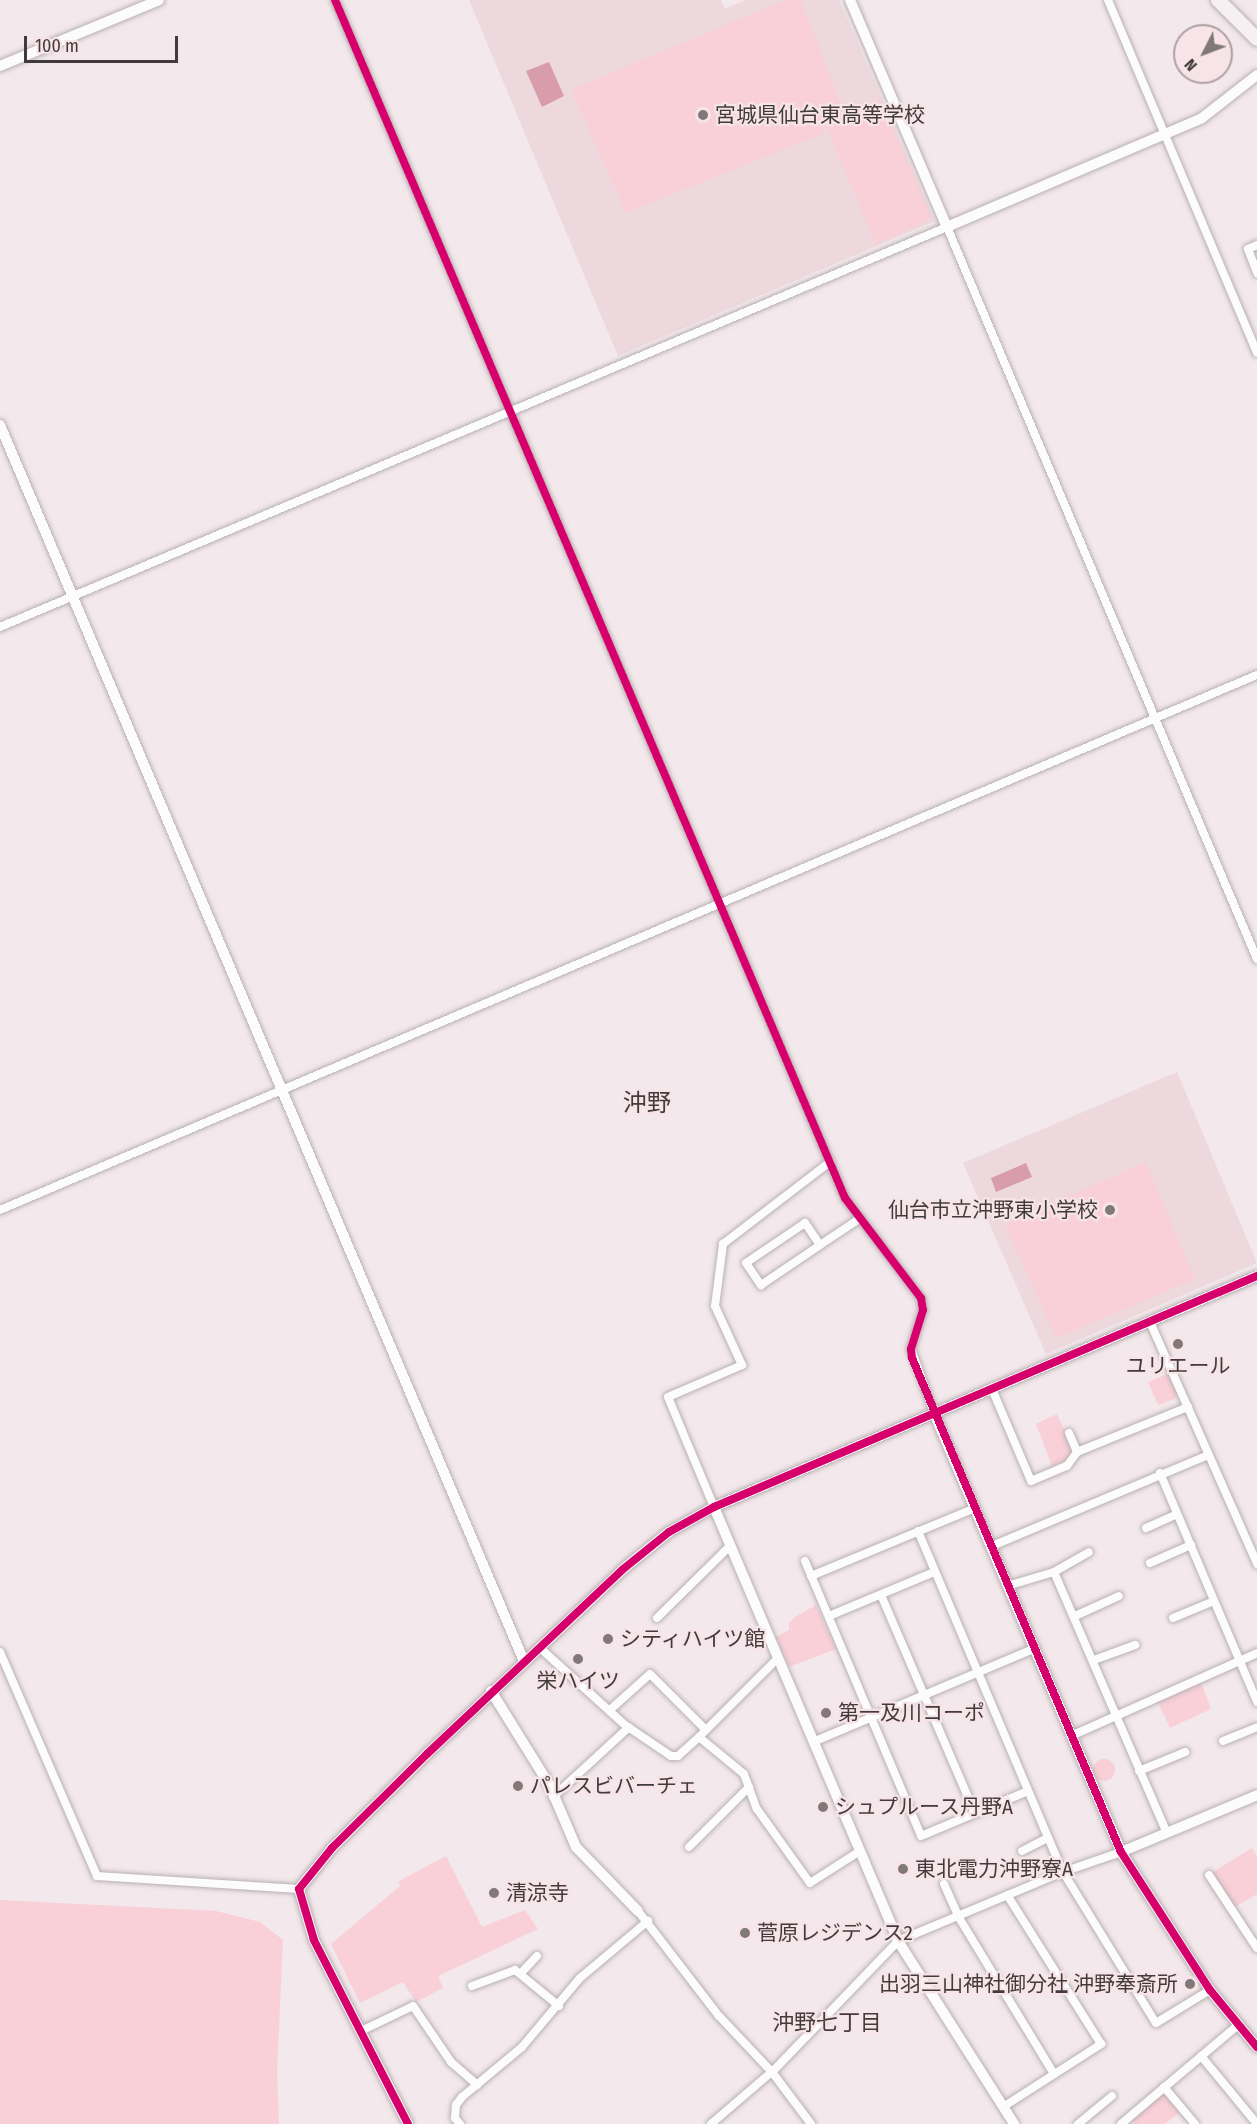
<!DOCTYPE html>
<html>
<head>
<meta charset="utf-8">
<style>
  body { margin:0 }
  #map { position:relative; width:1257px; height:2124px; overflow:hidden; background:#f3e8eb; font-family:"Fira Sans Condensed","Noto Sans JP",sans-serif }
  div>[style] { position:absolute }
  .built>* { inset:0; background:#edd8dd }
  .green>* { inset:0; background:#f9cfd8 }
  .round { border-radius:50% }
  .water>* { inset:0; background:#d89cab }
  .roads { filter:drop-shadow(0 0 2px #b8b0b2) drop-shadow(0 0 2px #b8b0b2) }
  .minor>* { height:8px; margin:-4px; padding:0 4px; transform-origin:4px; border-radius:4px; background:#fdfcfc }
  .tertiary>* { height:10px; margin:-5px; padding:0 5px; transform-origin:5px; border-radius:5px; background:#fdfcfc }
  .primary>* { height:14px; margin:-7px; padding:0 7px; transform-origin:7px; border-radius:7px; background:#f7f0f2 }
  .cycleway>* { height:8px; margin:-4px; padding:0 4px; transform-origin:4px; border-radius:4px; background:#d6006c }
  .dots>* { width:16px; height:16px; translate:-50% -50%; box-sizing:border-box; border:3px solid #f7e4e8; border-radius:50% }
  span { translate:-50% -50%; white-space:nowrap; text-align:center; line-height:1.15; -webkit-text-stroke:4.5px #f7e4e8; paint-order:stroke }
  .poi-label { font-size:21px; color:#423b3c }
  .left { translate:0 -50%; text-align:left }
  .right { translate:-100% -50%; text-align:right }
  .neighbourhood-label { font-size:22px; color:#423b3c }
  .quarter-label { font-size:24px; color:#423b3c }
  .north { position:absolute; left:1173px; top:24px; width:60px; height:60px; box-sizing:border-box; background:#f7e4e8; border:2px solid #afa0a3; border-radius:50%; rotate:228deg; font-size:16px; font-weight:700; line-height:24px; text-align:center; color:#423b3c }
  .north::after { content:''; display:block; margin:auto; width:21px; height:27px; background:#807879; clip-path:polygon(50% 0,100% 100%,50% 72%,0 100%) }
  .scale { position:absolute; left:24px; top:36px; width:154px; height:27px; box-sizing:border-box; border:3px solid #423b3c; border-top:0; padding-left:8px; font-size:18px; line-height:21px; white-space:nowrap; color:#423b3c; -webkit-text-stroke:4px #f7e4e8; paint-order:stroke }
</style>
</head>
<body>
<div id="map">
  <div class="built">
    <i style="clip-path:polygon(469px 0,721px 0,725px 9px,745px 0,839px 0,935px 221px,618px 356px)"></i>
    <i style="clip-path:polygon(1177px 1072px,1257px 1263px,1046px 1354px,963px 1163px)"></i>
  </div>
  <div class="green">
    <i style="clip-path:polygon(785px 0,801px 0,843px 109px,819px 121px,824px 133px,626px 213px,571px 90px)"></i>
    <i style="clip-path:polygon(880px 100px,931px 216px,926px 222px,876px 244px,826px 127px,830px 120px)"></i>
    <i style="clip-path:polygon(1146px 1162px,1195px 1279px,1056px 1338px,1005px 1225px)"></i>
    <i style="clip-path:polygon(1169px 1373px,1178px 1393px,1174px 1399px,1158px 1405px,1148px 1382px)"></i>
    <i style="clip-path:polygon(1057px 1414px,1073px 1450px,1065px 1461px,1052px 1466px,1036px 1424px)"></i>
    <i style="clip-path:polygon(816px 1605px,836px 1649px,789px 1667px,776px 1637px,789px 1630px,789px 1623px,795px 1617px)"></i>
    <i style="clip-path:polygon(1201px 1682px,1211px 1709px,1170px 1728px,1158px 1702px)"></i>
    <i class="round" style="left:1093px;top:1759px;width:22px;height:22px"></i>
    <i style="clip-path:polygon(1252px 1848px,1257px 1856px,1257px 1894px,1235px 1907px,1213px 1872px)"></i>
    <i style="clip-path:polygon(446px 1856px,482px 1927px,525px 1910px,538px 1929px,438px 1976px,443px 1988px,416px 2002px,403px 1982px,360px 2003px,331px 1944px,400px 1886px,399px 1881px)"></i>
    <i style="clip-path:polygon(0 1900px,216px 1911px,260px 1922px,283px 1940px,277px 2072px,279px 2124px,0 2124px)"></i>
    <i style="clip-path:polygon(1164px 2092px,1181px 2111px,1165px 2124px,1135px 2124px,1132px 2120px)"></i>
  </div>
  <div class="water">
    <i style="clip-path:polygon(549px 62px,564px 96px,542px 107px,526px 71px)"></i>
    <i style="clip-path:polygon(1026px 1163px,1032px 1177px,996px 1192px,991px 1178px)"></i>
  </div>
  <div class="roads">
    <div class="minor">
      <i style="left:335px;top:0;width:1302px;rotate:66.94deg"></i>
      <i style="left:845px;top:1198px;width:126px;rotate:52.8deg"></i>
      <i style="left:921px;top:1298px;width:12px;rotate:81deg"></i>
      <i style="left:923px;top:1310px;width:41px;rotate:107.1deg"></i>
      <i style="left:911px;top:1349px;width:68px;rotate:70.2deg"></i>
      <i style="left:1108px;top:0;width:383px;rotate:67.1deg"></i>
      <i style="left:1257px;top:245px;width:10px;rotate:156deg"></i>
      <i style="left:1248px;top:249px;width:26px;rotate:69deg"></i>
      <i style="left:0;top:627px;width:1028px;rotate:-22.9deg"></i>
      <i style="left:947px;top:227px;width:795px;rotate:67.05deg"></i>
      <i style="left:0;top:1210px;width:1366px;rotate:-23.06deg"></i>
      <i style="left:820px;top:1245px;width:27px;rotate:-124deg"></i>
      <i style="left:805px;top:1223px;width:71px;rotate:145.9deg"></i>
      <i style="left:746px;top:1263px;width:27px;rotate:56deg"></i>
      <i style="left:761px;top:1285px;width:71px;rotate:-34.1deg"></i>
      <i style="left:820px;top:1245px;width:47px;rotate:-33.7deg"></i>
      <i style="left:1150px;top:1322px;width:265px;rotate:66.1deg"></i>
      <i style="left:992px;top:1389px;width:100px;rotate:67deg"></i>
      <i style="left:1031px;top:1481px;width:39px;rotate:-23deg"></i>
      <i style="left:1067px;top:1466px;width:17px;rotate:-54deg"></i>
      <i style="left:1077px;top:1452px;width:120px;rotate:-22.1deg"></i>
      <i style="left:1069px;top:1433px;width:21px;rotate:67deg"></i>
      <i style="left:1160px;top:1473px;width:249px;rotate:67deg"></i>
      <i style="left:714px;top:1507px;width:119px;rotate:-112.7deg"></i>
      <i style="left:668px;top:1397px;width:81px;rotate:-23.4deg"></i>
      <i style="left:742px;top:1365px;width:65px;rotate:-114.6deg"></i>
      <i style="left:715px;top:1306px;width:63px;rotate:-82.6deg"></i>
      <i style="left:723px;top:1244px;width:135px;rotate:-37.5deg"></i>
      <i style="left:1146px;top:1528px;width:34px;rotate:-24deg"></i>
      <i style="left:918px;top:1531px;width:371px;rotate:67deg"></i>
      <i style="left:1063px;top:1872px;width:177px;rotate:58.4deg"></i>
      <i style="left:1156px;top:2023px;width:63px;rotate:-31.4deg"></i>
      <i style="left:992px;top:1546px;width:235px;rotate:-22.8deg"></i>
      <i style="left:805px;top:1561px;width:298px;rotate:67.1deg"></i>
      <i style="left:921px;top:1836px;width:116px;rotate:-22.8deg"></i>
      <i style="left:1150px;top:1563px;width:45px;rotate:-23.7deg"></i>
      <i style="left:1054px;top:1572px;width:282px;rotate:66.6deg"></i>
      <i style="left:811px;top:1576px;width:178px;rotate:-22.5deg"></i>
      <i style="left:1007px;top:1586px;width:49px;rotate:-16.6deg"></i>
      <i style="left:1054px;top:1572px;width:40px;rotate:-29.7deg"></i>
      <i style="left:881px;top:1595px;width:237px;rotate:66.7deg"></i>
      <i style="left:829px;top:1616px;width:114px;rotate:-22.7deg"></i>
      <i style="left:1075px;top:1616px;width:48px;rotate:-24.4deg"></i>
      <i style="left:657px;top:1618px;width:103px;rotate:-44.6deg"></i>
      <i style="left:1173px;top:1618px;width:44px;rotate:-22.5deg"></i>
      <i style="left:539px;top:1647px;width:116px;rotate:42.2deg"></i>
      <i style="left:625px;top:1725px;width:55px;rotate:34deg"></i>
      <i style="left:671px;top:1756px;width:7px"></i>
      <i style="left:678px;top:1756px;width:28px;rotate:-42deg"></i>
      <i style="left:699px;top:1737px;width:110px;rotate:-45deg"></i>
      <i style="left:0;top:1652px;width:244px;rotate:66.6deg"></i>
      <i style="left:97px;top:1876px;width:202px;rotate:3.7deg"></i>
      <i style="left:1094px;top:1660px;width:44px;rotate:-20.1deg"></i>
      <i style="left:611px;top:1709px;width:52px;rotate:-41.9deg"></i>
      <i style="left:650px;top:1674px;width:78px;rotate:45deg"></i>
      <i style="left:1071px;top:1736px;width:204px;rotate:-24deg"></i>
      <i style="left:699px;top:1737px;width:58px;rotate:39.4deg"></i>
      <i style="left:744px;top:1774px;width:37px;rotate:70deg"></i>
      <i style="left:757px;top:1809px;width:91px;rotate:54.4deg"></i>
      <i style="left:810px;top:1883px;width:59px;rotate:-32.6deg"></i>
      <i style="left:1223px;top:1741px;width:37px;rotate:-22deg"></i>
      <i style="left:813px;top:1742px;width:241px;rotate:-22.9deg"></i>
      <i style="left:1139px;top:1771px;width:50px;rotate:-22.4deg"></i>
      <i style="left:553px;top:1797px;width:103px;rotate:-42.6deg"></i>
      <i style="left:689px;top:1847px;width:85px;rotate:-45deg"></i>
      <i style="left:1022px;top:1851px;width:29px;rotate:-27deg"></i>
      <i style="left:1209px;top:1875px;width:87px;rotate:56.7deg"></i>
      <i style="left:944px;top:1884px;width:35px;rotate:66deg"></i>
      <i style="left:958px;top:1916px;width:185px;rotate:58.7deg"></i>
      <i style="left:638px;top:1911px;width:133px;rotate:52.4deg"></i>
      <i style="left:719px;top:2016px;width:77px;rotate:46.6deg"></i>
      <i style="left:772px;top:2072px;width:65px;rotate:53.1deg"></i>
      <i style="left:522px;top:1972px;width:22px;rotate:-47deg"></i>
      <i style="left:472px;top:1986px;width:46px;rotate:-20.4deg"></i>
      <i style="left:515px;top:1970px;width:57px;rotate:39.3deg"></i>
      <i style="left:363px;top:2030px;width:55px;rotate:-25.6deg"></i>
      <i style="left:413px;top:2006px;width:68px;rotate:55.8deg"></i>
      <i style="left:451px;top:2062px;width:35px;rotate:41deg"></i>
      <i style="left:1201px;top:2056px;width:88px;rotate:50.5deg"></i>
      <i style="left:1164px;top:2087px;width:48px;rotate:50deg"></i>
      <i style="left:1003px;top:2107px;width:117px;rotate:-32.7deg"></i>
      <i style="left:1101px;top:2044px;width:176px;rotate:-122.2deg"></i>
      <i style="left:460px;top:2124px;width:8px;rotate:-130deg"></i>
      <i style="left:455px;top:2118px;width:13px;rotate:-86deg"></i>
      <i style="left:456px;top:2105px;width:10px;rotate:-53deg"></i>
      <i style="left:462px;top:2097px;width:78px;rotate:-39.8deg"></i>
      <i style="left:522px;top:2047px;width:90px;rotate:-50deg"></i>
      <i style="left:580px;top:1978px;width:89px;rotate:-40deg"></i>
      <i style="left:711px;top:2124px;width:84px;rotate:-40.7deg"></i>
      <i style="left:775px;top:2069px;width:178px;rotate:-46.1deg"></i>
      <i style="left:898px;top:1941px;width:179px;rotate:-22.7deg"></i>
      <i style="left:1063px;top:1872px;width:61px;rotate:-19deg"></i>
      <i style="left:1078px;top:2124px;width:44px;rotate:-39.5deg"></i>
      <i style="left:1121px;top:2124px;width:153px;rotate:-40.2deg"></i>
    </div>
    <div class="tertiary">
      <i style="left:850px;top:0;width:247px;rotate:66.9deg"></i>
      <i style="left:947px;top:227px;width:277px;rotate:-23.1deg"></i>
      <i style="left:1202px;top:118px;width:70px;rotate:-38deg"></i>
      <i style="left:0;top:66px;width:172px;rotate:-22.5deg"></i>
      <i style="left:0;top:425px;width:1342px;rotate:67.03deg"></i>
      <i style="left:934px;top:1413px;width:477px;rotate:66.9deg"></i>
      <i style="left:1121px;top:1852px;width:164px;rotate:57.2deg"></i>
      <i style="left:1210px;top:1990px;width:74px;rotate:50.5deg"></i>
      <i style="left:714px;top:1507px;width:471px;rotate:67deg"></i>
      <i style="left:898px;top:1941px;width:217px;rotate:57.6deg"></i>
      <i style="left:491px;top:1691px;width:110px;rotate:58.1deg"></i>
      <i style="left:549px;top:1784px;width:69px;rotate:66.8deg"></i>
      <i style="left:576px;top:1847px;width:89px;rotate:45.9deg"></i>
      <i style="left:1121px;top:1852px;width:147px;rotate:-22.7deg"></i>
      <i style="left:408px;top:2124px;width:207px;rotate:-117.1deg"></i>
      <i style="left:314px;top:1940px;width:53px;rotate:-106.4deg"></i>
      <i style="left:299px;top:1889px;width:53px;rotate:-51.2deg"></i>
      <i style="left:332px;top:1848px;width:134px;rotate:-44.7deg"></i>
      <i style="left:427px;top:1754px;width:268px;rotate:-43.3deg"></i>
      <i style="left:622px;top:1570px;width:60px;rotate:-39deg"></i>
      <i style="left:669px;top:1532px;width:51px;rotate:-29.1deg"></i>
      <i style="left:714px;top:1507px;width:590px;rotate:-23.05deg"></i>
    </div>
    <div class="primary">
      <i style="left:1218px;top:0;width:55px;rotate:45deg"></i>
    </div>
  </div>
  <div class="cycleway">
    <i style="left:335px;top:0;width:1302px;rotate:66.94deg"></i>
    <i style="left:845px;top:1198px;width:126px;rotate:52.8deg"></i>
    <i style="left:921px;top:1298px;width:12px;rotate:81deg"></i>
    <i style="left:923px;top:1310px;width:41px;rotate:107.1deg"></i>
    <i style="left:911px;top:1349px;width:9px;rotate:84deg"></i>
    <i style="left:912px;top:1358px;width:536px;rotate:67.07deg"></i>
    <i style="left:1121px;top:1852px;width:164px;rotate:57.2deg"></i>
    <i style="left:1210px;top:1990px;width:74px;rotate:50.5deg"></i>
    <i style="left:408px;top:2124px;width:207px;rotate:-117.1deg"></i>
    <i style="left:314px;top:1940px;width:53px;rotate:-106.4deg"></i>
    <i style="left:299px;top:1889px;width:53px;rotate:-51.2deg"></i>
    <i style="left:332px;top:1848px;width:134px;rotate:-44.7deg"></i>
    <i style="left:427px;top:1754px;width:268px;rotate:-43.3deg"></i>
    <i style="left:622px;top:1570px;width:60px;rotate:-39deg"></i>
    <i style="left:669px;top:1532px;width:51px;rotate:-29.1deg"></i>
    <i style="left:714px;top:1507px;width:590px;rotate:-23.05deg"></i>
  </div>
  <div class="dots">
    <i style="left:703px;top:115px;background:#807879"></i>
    <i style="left:1110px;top:1210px;background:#807879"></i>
    <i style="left:1178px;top:1344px;background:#807879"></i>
    <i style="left:608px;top:1639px;background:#807879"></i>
    <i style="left:578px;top:1659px;background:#807879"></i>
    <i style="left:826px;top:1713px;background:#807879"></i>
    <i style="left:518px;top:1786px;background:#807879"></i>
    <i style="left:823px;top:1807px;background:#807879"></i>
    <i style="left:903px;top:1869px;background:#807879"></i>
    <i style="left:494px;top:1893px;background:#807879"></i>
    <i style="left:745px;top:1933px;background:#807879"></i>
    <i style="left:1190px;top:1984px;background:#807879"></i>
  </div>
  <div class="poi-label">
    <span class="left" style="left:715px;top:115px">宮城県仙台東高等学校</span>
    <span class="right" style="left:1098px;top:1210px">仙台市立沖野東小学校</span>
    <span style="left:1178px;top:1366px">ユリエール</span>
    <span class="left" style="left:620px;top:1639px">シティハイツ館</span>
    <span style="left:578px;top:1681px">栄ハイツ</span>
    <span class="left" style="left:838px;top:1713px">第一及川コーポ</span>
    <span class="left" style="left:530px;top:1786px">パレスビバーチェ</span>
    <span class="left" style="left:835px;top:1807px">シュプルース丹野A</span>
    <span class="left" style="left:915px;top:1869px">東北電力沖野寮A</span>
    <span class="left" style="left:506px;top:1893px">清涼寺</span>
    <span class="left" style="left:757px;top:1933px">菅原レジデンス2</span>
    <span class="right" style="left:1178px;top:1984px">出羽三山神社御分社 沖野奉斎所</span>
  </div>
  <div class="neighbourhood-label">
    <span style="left:827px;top:2023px">沖野七丁目</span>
  </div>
  <div class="quarter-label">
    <span style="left:647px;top:1104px">沖野</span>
  </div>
  <div class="north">N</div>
  <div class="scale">100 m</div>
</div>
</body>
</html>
